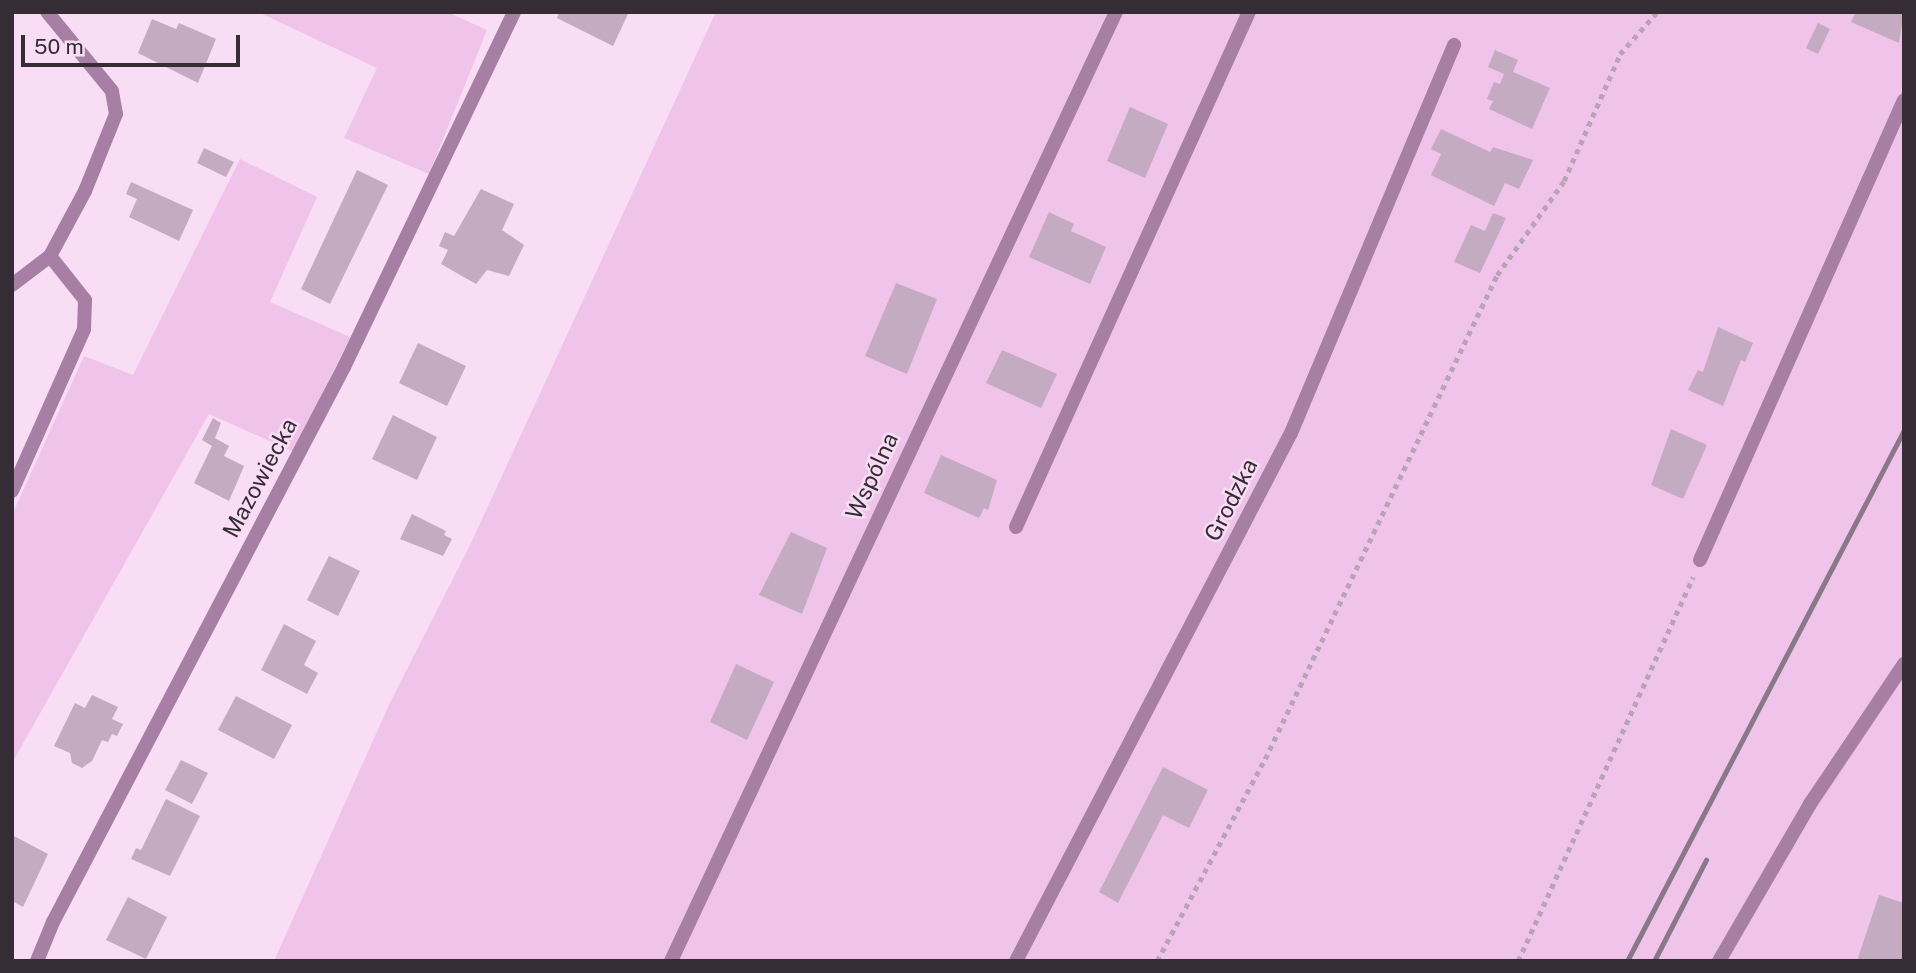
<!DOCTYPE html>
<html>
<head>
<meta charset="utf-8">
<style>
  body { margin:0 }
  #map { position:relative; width:1916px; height:973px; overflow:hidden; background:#f8ddf5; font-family:"Public Sans",sans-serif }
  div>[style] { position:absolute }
  .green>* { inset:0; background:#efc3ea }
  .building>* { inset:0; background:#c5abc2 }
  .path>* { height:4.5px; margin-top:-2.25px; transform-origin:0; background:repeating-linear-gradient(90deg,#b9a4b7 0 5px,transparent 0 10px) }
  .service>* { height:14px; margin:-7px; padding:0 7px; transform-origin:7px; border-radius:7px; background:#a87fa4 }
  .minor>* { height:14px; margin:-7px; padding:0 7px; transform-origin:7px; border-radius:7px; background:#a87fa4 }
  .rail>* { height:5px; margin:-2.5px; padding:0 2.5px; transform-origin:2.5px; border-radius:2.5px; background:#8a7888 }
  span { translate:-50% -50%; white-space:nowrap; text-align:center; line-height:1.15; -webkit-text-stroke:5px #f8ddf5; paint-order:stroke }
  .street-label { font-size:23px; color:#362c35 }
  .frame { position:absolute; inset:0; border:14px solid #362c35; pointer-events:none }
  .scale { position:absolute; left:21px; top:35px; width:219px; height:32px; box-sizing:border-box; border:4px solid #362c35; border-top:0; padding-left:9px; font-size:21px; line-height:24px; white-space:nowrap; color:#362c35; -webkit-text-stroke:5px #f8ddf5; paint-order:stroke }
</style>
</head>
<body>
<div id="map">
  <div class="green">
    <i style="clip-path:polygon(258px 12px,447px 12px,487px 30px,429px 174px,344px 138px,377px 68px)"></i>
    <i style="clip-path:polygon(716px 12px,1904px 12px,1904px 961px,274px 961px,389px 705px,471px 543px)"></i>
    <i style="clip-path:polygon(240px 159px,317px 197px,270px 302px,350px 337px,294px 452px,209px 414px,12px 763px,12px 515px,84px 356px,133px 375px)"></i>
  </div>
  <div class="building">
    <i style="clip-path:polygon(559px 12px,629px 12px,613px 46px,557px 18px)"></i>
    <i style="clip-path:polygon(1856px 12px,1904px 12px,1899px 43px,1851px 22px)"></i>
    <i style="clip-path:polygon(152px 19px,176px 29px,179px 23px,216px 39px,198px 83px,138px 53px)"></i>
    <i style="clip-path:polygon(1818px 23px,1830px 29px,1818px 54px,1806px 48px)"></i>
    <i style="clip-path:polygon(1495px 50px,1518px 60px,1513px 72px,1550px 88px,1532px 129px,1489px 109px,1493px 101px,1487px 99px,1494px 82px,1500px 84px,1504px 74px,1488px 67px)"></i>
    <i style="clip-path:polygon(1130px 107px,1168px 124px,1145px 178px,1107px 161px)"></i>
    <i style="clip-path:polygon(1441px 129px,1490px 152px,1493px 147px,1533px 160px,1519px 189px,1505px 183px,1494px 206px,1431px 175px,1441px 154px,1431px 149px)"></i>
    <i style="clip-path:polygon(204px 148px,234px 162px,226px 177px,197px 163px)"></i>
    <i style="clip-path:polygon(357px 170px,388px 185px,330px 304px,301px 289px)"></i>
    <i style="clip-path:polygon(131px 182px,193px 210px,179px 241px,129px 217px,137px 199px,126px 194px)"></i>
    <i style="clip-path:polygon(481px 189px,514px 204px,502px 230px,524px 245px,509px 276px,487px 270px,476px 284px,441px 264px,448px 250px,439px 246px,445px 232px,454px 236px)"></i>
    <i style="clip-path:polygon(1049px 212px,1074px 224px,1071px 231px,1106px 247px,1090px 284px,1029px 257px)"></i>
    <i style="clip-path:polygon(1493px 213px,1506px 218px,1480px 273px,1454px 262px,1471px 225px,1485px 231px)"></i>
    <i style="clip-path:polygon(896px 283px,937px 299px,907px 374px,865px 356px)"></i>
    <i style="clip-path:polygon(1718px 327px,1753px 343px,1745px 362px,1741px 360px,1723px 406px,1688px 390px,1698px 370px,1703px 372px)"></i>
    <i style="clip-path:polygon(418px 343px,466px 366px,447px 406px,399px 383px)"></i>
    <i style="clip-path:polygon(1002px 350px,1057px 374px,1041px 408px,986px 383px)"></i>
    <i style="clip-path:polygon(393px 415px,437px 437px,417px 480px,372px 459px)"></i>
    <i style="clip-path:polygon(213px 418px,221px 423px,215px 438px,229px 446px,224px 456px,244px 466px,229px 501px,194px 483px,212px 446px,202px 440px)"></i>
    <i style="clip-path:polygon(1671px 429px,1707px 445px,1683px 499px,1651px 485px)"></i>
    <i style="clip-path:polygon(941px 455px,997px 480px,988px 510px,984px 508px,979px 518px,924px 493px)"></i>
    <i style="clip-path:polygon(412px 514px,446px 531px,444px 535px,452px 539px,443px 556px,400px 539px)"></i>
    <i style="clip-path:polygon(791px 532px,827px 548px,802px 614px,759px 595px)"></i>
    <i style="clip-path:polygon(329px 556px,360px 571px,338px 616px,307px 600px)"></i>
    <i style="clip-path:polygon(284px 624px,316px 641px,304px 665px,318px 673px,307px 694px,261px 670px)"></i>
    <i style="clip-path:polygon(736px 664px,774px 682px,747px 740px,710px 722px)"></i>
    <i style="clip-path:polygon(92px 695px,118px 707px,112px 719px,123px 724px,117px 736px,112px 734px,108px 742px,102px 740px,92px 761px,82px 768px,72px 763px,70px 753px,54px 746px,75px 703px,85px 708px)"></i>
    <i style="clip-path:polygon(236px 696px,292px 725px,274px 759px,218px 730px)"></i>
    <i style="clip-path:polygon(181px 760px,208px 773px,192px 804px,165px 790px)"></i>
    <i style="clip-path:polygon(1163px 767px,1208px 790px,1189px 828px,1163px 815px,1118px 903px,1099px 892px)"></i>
    <i style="clip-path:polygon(166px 799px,200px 816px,170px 876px,131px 859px,136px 848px,141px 850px)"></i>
    <i style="clip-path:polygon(12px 835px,48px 854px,23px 907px,12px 901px)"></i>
    <i style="clip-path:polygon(1879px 895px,1904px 903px,1904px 961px,1857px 961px)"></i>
    <i style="clip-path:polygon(128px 897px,167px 917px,146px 959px,106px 940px)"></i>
  </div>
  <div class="path">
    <i style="left:1157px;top:961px;width:229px;rotate:-61.9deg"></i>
    <i style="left:1265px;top:759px;width:537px;rotate:-64.39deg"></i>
    <i style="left:1497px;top:275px;width:115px;rotate:-54.5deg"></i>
    <i style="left:1564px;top:181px;width:139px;rotate:-66.2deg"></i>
    <i style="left:1620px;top:54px;width:56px;rotate:-48.6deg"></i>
    <i style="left:1518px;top:961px;width:422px;rotate:-65.5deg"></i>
  </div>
  <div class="service">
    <i style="left:12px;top:491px;width:177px;rotate:-66deg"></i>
    <i style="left:84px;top:329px;width:29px;rotate:-88deg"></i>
    <i style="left:85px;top:300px;width:56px;rotate:-128.5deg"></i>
    <i style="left:1016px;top:527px;width:565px;rotate:-65.66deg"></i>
    <i style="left:1016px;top:961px;width:595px;rotate:-62.49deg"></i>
    <i style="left:1291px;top:433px;width:421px;rotate:-67.2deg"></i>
    <i style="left:1719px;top:961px;width:181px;rotate:-59.9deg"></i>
    <i style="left:1810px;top:804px;width:169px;rotate:-56.1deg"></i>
  </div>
  <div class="minor">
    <i style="left:12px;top:285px;width:48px;rotate:-37.3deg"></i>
    <i style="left:50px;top:256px;width:74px;rotate:-61.7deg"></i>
    <i style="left:85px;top:191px;width:83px;rotate:-68.1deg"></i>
    <i style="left:116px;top:114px;width:23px;rotate:-100deg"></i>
    <i style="left:112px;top:91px;width:102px;rotate:-129.4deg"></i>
    <i style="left:1700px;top:560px;width:503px;rotate:-66.08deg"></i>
    <i style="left:37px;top:961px;width:42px;rotate:-67.7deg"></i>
    <i style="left:53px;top:922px;width:627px;rotate:-62.33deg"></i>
    <i style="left:344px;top:367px;width:394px;rotate:-64.4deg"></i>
    <i style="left:671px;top:961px;width:1048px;rotate:-64.88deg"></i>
  </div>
  <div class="rail">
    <i style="left:1627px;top:961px;width:599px;rotate:-62.45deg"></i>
    <i style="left:1654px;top:961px;width:114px;rotate:-62.8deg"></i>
  </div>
  <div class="street-label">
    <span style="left:872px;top:476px;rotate:-65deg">Wspólna</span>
    <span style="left:260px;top:478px;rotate:-62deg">Mazowiecka</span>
    <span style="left:1231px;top:500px;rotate:-63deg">Grodzka</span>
  </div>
  <div class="frame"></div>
  <div class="scale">50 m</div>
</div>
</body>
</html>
